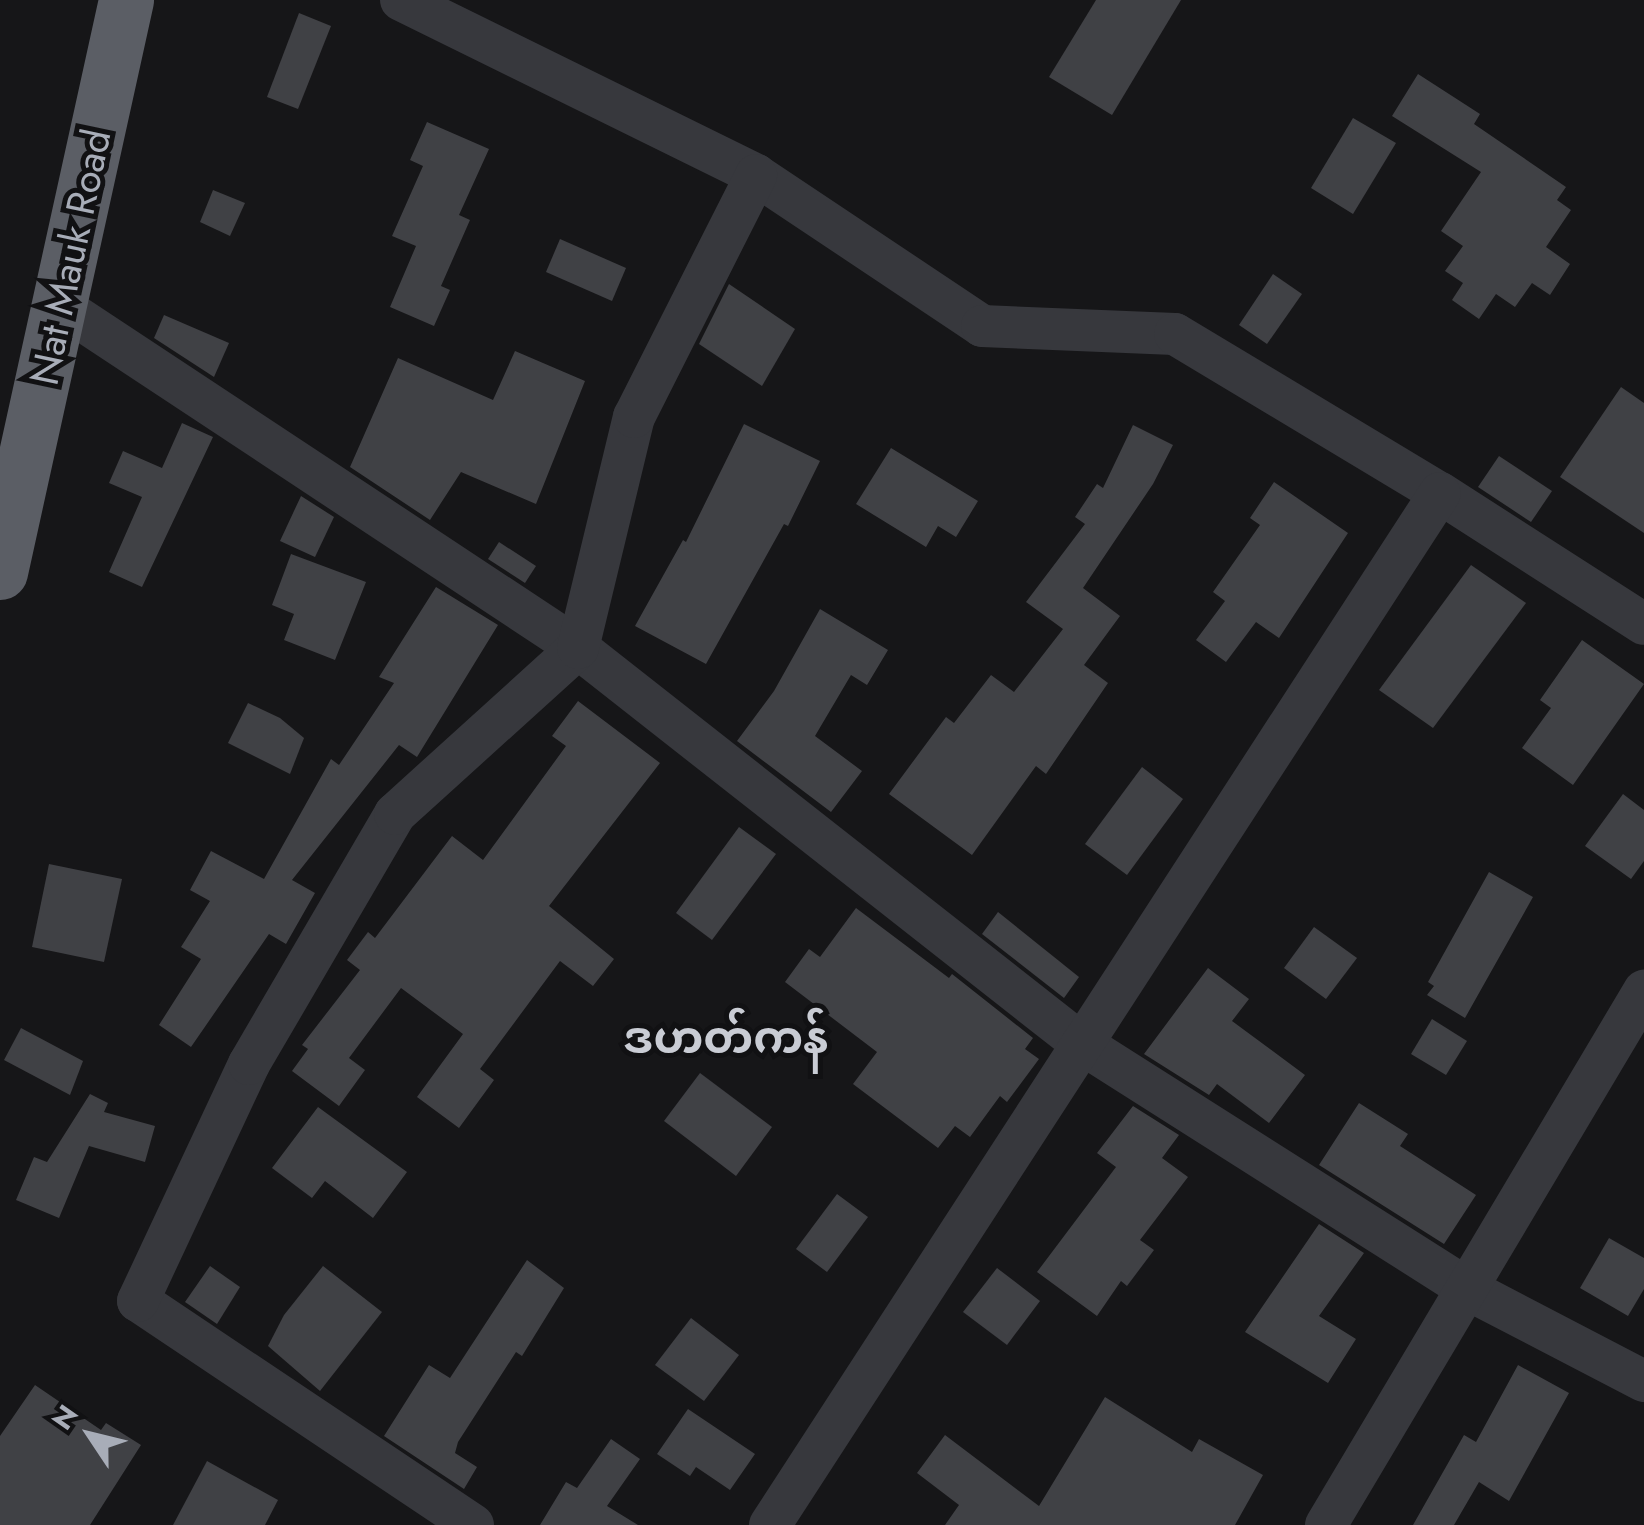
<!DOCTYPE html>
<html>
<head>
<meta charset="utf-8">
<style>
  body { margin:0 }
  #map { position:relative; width:1644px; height:1525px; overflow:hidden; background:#161618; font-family:Jost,"Noto Sans Myanmar",sans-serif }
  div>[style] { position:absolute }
  .building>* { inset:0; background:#404145 }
  .minor>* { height:42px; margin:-21px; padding:0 21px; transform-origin:21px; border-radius:21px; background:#37383d }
  .trunk>* { height:55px; margin:-27.5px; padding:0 27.5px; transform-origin:27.5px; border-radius:27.5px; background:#5b5e65 }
  span { translate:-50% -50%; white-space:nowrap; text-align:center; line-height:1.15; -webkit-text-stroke:10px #111113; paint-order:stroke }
  .street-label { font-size:40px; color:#a8adb8 }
  .quarter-label { font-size:45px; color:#c9ccd4; font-weight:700 }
  .north { position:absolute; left:40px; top:1385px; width:100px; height:100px; -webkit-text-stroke:8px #111113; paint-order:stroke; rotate:305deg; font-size:28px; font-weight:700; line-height:40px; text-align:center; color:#a8adb8 }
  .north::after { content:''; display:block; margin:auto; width:35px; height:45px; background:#a8adb8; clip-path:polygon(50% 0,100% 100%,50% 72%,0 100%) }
</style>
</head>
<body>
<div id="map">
  <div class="building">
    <i style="clip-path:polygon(1096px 0,1181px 0,1112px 115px,1049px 77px)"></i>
    <i style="clip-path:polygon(299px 13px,331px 26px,298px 109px,267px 97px)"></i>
    <i style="clip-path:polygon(1418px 74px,1480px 114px,1474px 124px,1566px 187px,1557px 200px,1571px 210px,1546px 247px,1570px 264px,1550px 295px,1532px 283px,1515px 307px,1496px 294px,1479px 319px,1452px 300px,1463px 283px,1445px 271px,1463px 246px,1441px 231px,1481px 172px,1392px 116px)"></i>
    <i style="clip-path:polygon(1353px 118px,1396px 143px,1353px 214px,1311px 188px)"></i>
    <i style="clip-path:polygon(427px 122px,489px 149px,459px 215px,470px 220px,441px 286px,450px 290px,434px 326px,390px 307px,416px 246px,392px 236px,423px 166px,410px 160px)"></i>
    <i style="clip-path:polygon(213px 190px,245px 203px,230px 236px,200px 222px)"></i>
    <i style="clip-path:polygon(560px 239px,626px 268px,612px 301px,546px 272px)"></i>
    <i style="clip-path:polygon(1273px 274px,1302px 294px,1267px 344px,1239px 325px)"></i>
    <i style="clip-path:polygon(729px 284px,795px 329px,762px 386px,699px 344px)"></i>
    <i style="clip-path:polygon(164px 315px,229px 343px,214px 377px,154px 338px)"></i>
    <i style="clip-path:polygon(515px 351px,585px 381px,536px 504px,461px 472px,430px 520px,350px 467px,398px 358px,493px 400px)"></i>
    <i style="clip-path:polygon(1621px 387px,1644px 403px,1644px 533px,1560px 477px)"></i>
    <i style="clip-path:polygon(182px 423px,213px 437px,142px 587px,109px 572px,142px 497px,109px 483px,123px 451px,162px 468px)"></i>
    <i style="clip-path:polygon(744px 424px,820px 461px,788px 526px,784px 524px,706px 664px,635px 626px,683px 540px,686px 542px)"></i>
    <i style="clip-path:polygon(1133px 425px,1173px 445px,1153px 484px,1083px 588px,1120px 616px,1084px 665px,1108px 683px,1046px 774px,1036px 766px,972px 855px,889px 794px,946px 717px,954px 723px,991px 675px,1014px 692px,1063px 629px,1026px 602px,1085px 524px,1075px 517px,1097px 484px,1103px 488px)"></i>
    <i style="clip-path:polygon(891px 448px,978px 501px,956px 537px,938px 526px,926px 547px,856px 504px)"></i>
    <i style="clip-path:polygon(1499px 456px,1552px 491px,1531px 522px,1478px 487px)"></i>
    <i style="clip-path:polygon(1274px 482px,1348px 533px,1279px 638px,1256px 622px,1226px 662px,1196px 640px,1225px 601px,1213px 592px,1260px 525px,1250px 518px)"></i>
    <i style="clip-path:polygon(301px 496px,334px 517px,315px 557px,280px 541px)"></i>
    <i style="clip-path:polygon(499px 542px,536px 566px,525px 583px,488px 559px)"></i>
    <i style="clip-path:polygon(291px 554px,366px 582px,335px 660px,284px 640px,294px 614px,272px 605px)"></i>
    <i style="clip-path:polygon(1471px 565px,1526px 603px,1433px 728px,1379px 690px)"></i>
    <i style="clip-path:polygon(436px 587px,498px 625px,417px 757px,399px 745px,292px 880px,315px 893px,286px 944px,269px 934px,191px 1047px,159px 1025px,201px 959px,181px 947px,210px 901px,190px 890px,211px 851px,264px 879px,331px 759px,339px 765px,394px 683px,379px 677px)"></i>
    <i style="clip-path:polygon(820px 609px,888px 650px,867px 685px,851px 675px,815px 736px,862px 771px,831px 812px,737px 741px,774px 691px)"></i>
    <i style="clip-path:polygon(1582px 640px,1644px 684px,1573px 785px,1522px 748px,1551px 708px,1540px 700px)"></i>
    <i style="clip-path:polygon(578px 701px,660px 763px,549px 906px,614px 959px,593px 986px,560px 961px,480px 1069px,494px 1080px,459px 1128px,417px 1097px,463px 1034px,401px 988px,349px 1058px,365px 1070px,339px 1106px,292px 1071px,308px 1049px,302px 1045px,360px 970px,347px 960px,368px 932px,375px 938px,452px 836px,483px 860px,566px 746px,552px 736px)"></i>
    <i style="clip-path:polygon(248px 703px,280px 718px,304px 738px,290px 774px,228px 743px)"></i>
    <i style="clip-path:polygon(1142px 767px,1183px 799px,1127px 875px,1085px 844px)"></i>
    <i style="clip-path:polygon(1623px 794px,1644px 810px,1644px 861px,1631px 879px,1585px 846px)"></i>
    <i style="clip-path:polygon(739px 827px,776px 854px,712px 940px,676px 913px)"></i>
    <i style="clip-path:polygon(49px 864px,122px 879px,104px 962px,32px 947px)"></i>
    <i style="clip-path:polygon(1489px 872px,1533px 897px,1465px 1018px,1427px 995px,1434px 986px,1428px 982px)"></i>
    <i style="clip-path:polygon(856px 908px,949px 978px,952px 974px,1033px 1038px,1025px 1049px,1039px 1059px,1007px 1102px,1000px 1096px,970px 1137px,955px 1126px,938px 1148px,853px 1084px,877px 1052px,785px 982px,809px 949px,820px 957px)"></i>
    <i style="clip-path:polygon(998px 912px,1079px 977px,1064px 998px,982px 934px)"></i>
    <i style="clip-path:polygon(1314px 927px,1357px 958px,1326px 999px,1284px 968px)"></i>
    <i style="clip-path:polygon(1208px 968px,1249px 999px,1232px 1021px,1305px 1075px,1269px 1123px,1217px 1084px,1209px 1095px,1144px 1054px)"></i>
    <i style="clip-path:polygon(1432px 1019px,1467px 1041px,1446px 1075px,1411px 1054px)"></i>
    <i style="clip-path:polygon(21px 1028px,83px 1061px,70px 1095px,4px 1060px)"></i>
    <i style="clip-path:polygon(700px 1073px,772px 1127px,736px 1176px,664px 1121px)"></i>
    <i style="clip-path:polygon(90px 1094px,108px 1103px,104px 1112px,155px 1126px,145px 1162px,89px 1146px,59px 1218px,16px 1200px,34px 1157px,47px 1162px)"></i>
    <i style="clip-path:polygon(1359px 1103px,1408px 1134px,1400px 1146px,1476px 1195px,1444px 1244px,1319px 1165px)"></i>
    <i style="clip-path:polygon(1133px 1106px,1179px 1135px,1162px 1158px,1188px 1177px,1140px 1240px,1154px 1250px,1127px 1286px,1121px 1281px,1097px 1316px,1037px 1272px,1116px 1167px,1097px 1153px)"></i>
    <i style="clip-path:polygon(318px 1107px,407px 1172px,373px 1218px,325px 1181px,312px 1198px,272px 1168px)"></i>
    <i style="clip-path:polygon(837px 1194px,868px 1217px,827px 1272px,796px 1249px)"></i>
    <i style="clip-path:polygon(1319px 1224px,1364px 1253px,1319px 1316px,1356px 1339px,1328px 1383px,1245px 1332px)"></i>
    <i style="clip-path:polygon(1609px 1238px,1644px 1258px,1644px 1289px,1628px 1316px,1580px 1288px)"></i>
    <i style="clip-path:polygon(527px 1260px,564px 1288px,522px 1356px,516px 1352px,458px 1442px,455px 1453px,477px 1467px,464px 1489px,384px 1436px,429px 1365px,450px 1378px)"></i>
    <i style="clip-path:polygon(210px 1266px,240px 1287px,217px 1324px,185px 1302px)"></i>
    <i style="clip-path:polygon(323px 1266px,382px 1312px,320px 1391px,268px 1346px,284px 1315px)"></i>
    <i style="clip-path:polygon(997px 1268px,1040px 1301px,1007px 1345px,963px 1312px)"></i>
    <i style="clip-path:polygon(691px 1318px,739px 1355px,704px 1401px,655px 1365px)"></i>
    <i style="clip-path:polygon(1518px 1365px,1569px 1393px,1509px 1501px,1479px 1482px,1454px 1525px,1413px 1525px,1464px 1435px,1476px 1442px)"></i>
    <i style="clip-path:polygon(35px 1385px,101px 1430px,106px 1423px,141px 1445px,90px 1525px,0 1525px,0 1436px)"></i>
    <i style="clip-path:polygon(1105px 1397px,1192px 1452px,1199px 1439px,1263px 1475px,1235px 1525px,945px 1525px,959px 1505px,917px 1473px,945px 1435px,1039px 1506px)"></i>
    <i style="clip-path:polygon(688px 1409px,755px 1454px,730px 1490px,696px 1467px,690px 1476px,657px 1454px)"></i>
    <i style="clip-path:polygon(611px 1439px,640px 1459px,607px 1506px,638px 1525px,540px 1525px,566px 1482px,577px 1488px)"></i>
    <i style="clip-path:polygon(207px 1461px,278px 1500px,265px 1525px,173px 1525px)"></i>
  </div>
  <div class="minor">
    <i style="left:401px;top:0;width:396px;rotate:26.2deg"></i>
    <i style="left:756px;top:175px;width:272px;rotate:33.7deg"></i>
    <i style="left:982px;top:326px;width:193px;rotate:2.4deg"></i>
    <i style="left:1175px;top:334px;width:309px;rotate:31deg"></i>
    <i style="left:1440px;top:493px;width:242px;rotate:32.7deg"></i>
    <i style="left:59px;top:305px;width:622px;rotate:33.46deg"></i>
    <i style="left:578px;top:648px;width:641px;rotate:38.16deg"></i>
    <i style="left:1082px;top:1044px;width:459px;rotate:32.4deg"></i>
    <i style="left:1469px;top:1290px;width:197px;rotate:27.5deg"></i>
    <i style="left:473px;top:1525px;width:403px;rotate:-146.2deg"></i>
    <i style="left:138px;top:1301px;width:262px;rotate:-64.9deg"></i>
    <i style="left:249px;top:1064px;width:290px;rotate:-59.7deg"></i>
    <i style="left:395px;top:814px;width:247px;rotate:-42.2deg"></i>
    <i style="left:578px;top:648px;width:238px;rotate:-76.4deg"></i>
    <i style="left:634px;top:417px;width:271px;rotate:-63.2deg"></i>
    <i style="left:770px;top:1525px;width:1230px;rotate:-57.01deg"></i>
    <i style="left:1326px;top:1525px;width:622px;rotate:-59.23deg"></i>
  </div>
  <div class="trunk">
    <i style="left:0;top:572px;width:586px;rotate:-77.58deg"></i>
  </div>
  <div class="street-label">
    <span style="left:70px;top:257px;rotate:-78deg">Nat Mauk Road</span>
  </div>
  <div class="quarter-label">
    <span style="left:726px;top:1038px">ဒဟတ်ကန်</span>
  </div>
  <div class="north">N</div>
</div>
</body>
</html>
